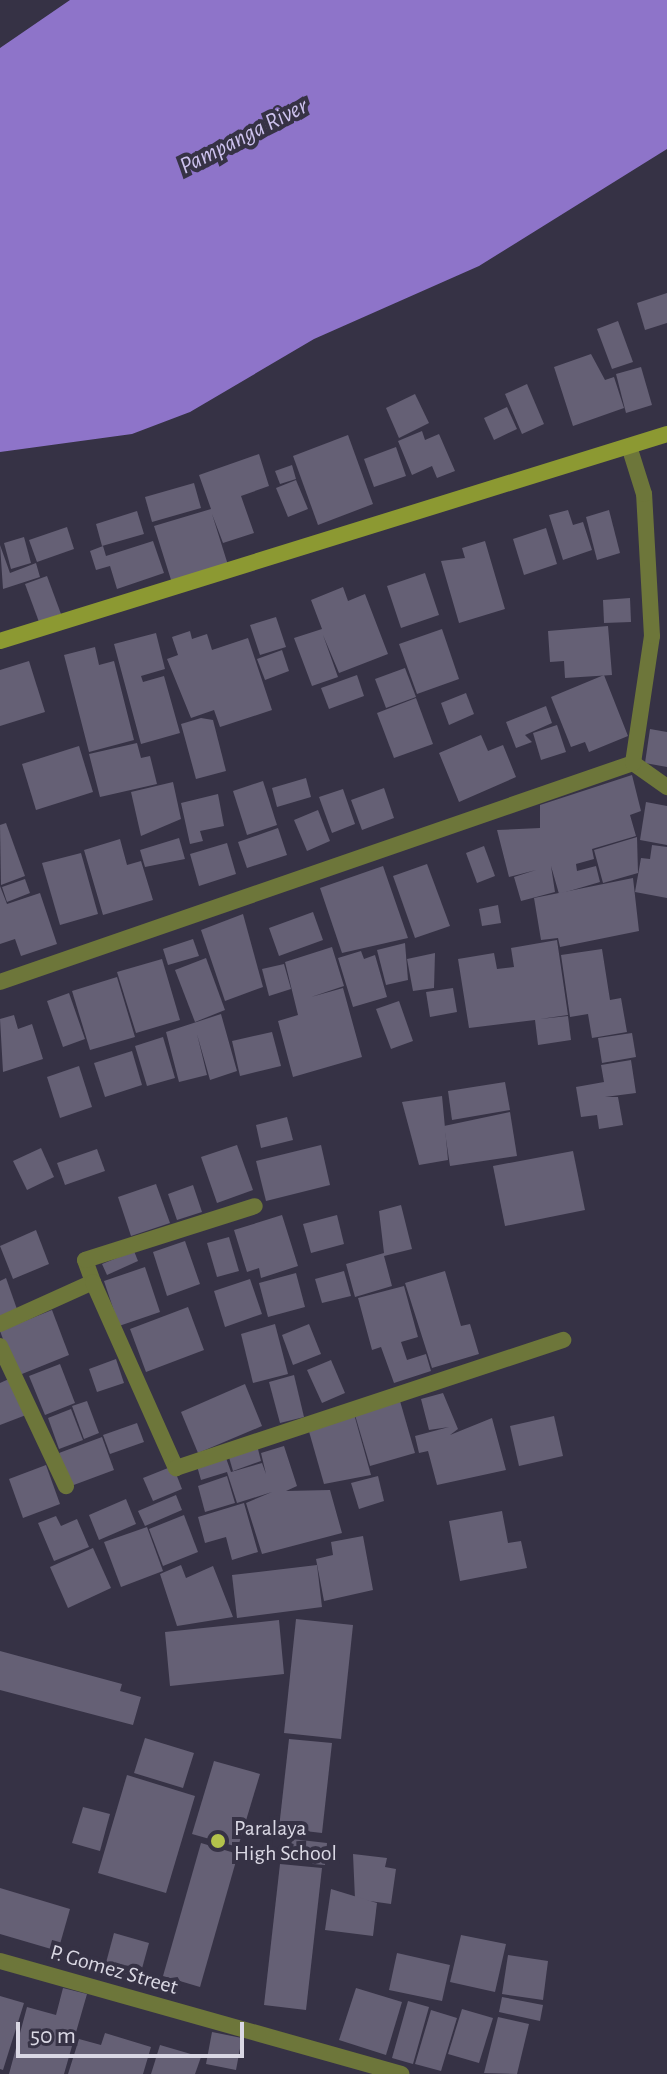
<!DOCTYPE html>
<html>
<head>
<meta charset="utf-8">
<style>
  body { margin:0 }
  #map { position:relative; width:667px; height:2074px; overflow:hidden; background:#363245; font-family:"Alegreya Sans",sans-serif }
  div>[style] { position:absolute }
  .water>* { inset:0; background:#8e74c9 }
  .building>* { inset:0; background:#656075 }
  .street>* { height:16px; margin:-8px; padding:0 8px; transform-origin:8px; border-radius:8px; background:#6d763a }
  .secondary>* { height:16px; margin:-8px; padding:0 8px; transform-origin:8px; border-radius:8px; background:#8c9932 }
  .dots>* { width:22px; height:22px; translate:-50% -50%; box-sizing:border-box; border:4px solid #363245; border-radius:50% }
  span { translate:-50% -50%; white-space:nowrap; text-align:center; line-height:1.15; -webkit-text-stroke:8px #363245; paint-order:stroke }
  .poi-label { font-size:22px; color:#dad8e4 }
  .left { translate:0 -50%; text-align:left }
  .street-label { font-size:22px; color:#dad8e4 }
  .water-label { font-size:24px; color:#cdc2ee; font-style:italic }
  .scale { position:absolute; left:16px; top:2022px; width:228px; height:36px; box-sizing:border-box; border:4px solid #dad8e4; border-top:0; padding-left:10px; font-size:24px; line-height:28px; white-space:nowrap; color:#dad8e4; -webkit-text-stroke:6px #363245; paint-order:stroke }
</style>
</head>
<body>
<div id="map">
  <div class="water">
    <i style="clip-path:polygon(70px 0,667px 0,667px 149px,479px 266px,314px 339px,190px 412px,132px 434px,0 452px,0 48px)"></i>
  </div>
  <div class="building">
    <i style="clip-path:polygon(667px 293px,667px 323px,645px 330px,637px 303px)"></i>
    <i style="clip-path:polygon(618px 321px,633px 362px,612px 369px,597px 329px)"></i>
    <i style="clip-path:polygon(591px 354px,605px 380px,614px 377px,624px 408px,573px 426px,554px 367px)"></i>
    <i style="clip-path:polygon(641px 367px,652px 405px,626px 413px,616px 374px)"></i>
    <i style="clip-path:polygon(527px 384px,544px 424px,522px 434px,505px 394px)"></i>
    <i style="clip-path:polygon(415px 394px,429px 423px,399px 438px,386px 408px)"></i>
    <i style="clip-path:polygon(507px 407px,517px 429px,494px 440px,484px 418px)"></i>
    <i style="clip-path:polygon(422px 431px,425px 440px,439px 434px,455px 471px,437px 478px,432px 466px,412px 475px,398px 441px)"></i>
    <i style="clip-path:polygon(348px 435px,373px 504px,318px 525px,293px 456px)"></i>
    <i style="clip-path:polygon(396px 447px,406px 476px,374px 487px,364px 459px)"></i>
    <i style="clip-path:polygon(259px 454px,269px 486px,241px 496px,254px 533px,223px 543px,212px 514px,228px 565px,172px 583px,154px 526px,211px 509px,199px 475px)"></i>
    <i style="clip-path:polygon(292px 465px,296px 479px,280px 484px,275px 471px)"></i>
    <i style="clip-path:polygon(296px 480px,308px 509px,288px 517px,276px 488px)"></i>
    <i style="clip-path:polygon(194px 483px,201px 508px,152px 522px,145px 497px)"></i>
    <i style="clip-path:polygon(568px 510px,573px 525px,583px 522px,592px 550px,563px 560px,549px 515px)"></i>
    <i style="clip-path:polygon(609px 510px,620px 553px,597px 560px,586px 517px)"></i>
    <i style="clip-path:polygon(137px 511px,144px 534px,102px 546px,96px 524px)"></i>
    <i style="clip-path:polygon(67px 527px,74px 549px,37px 562px,29px 540px)"></i>
    <i style="clip-path:polygon(546px 528px,557px 564px,524px 575px,513px 539px)"></i>
    <i style="clip-path:polygon(24px 537px,31px 563px,11px 569px,4px 543px)"></i>
    <i style="clip-path:polygon(153px 541px,164px 573px,117px 589px,110px 566px,96px 570px,90px 551px,103px 546px,106px 556px)"></i>
    <i style="clip-path:polygon(485px 541px,505px 609px,459px 623px,441px 561px,465px 558px,462px 548px)"></i>
    <i style="clip-path:polygon(0 545px,10px 573px,36px 563px,40px 577px,3px 589px)"></i>
    <i style="clip-path:polygon(425px 573px,439px 615px,401px 628px,387px 586px)"></i>
    <i style="clip-path:polygon(47px 576px,61px 614px,39px 622px,25px 584px)"></i>
    <i style="clip-path:polygon(343px 587px,348px 601px,365px 594px,388px 654px,339px 673px,323px 635px,338px 677px,312px 686px,294px 638px,322px 629px,311px 600px)"></i>
    <i style="clip-path:polygon(630px 598px,631px 622px,604px 623px,603px 600px)"></i>
    <i style="clip-path:polygon(276px 617px,286px 647px,260px 655px,250px 625px)"></i>
    <i style="clip-path:polygon(608px 626px,612px 675px,565px 678px,564px 661px,550px 662px,548px 631px)"></i>
    <i style="clip-path:polygon(442px 629px,459px 679px,417px 694px,399px 644px)"></i>
    <i style="clip-path:polygon(190px 631px,192px 639px,207px 634px,212px 650px,248px 638px,272px 710px,220px 727px,214px 710px,191px 718px,167px 659px,178px 655px,172px 637px)"></i>
    <i style="clip-path:polygon(156px 633px,165px 669px,141px 676px,143px 682px,164px 676px,180px 733px,141px 744px,114px 644px)"></i>
    <i style="clip-path:polygon(95px 647px,99px 665px,114px 661px,134px 740px,89px 752px,64px 655px)"></i>
    <i style="clip-path:polygon(282px 650px,289px 671px,265px 680px,257px 659px)"></i>
    <i style="clip-path:polygon(29px 661px,45px 712px,0 726px,0 670px)"></i>
    <i style="clip-path:polygon(405px 668px,416px 697px,386px 708px,375px 679px)"></i>
    <i style="clip-path:polygon(357px 675px,364px 696px,329px 709px,321px 688px)"></i>
    <i style="clip-path:polygon(604px 675px,628px 736px,589px 752px,585px 742px,571px 747px,551px 697px)"></i>
    <i style="clip-path:polygon(466px 693px,474px 714px,449px 725px,441px 703px)"></i>
    <i style="clip-path:polygon(416px 698px,433px 744px,394px 758px,377px 713px)"></i>
    <i style="clip-path:polygon(546px 706px,552px 723px,525px 735px,532px 742px,516px 748px,506px 722px)"></i>
    <i style="clip-path:polygon(201px 718px,213px 720px,226px 771px,196px 779px,181px 724px)"></i>
    <i style="clip-path:polygon(557px 725px,566px 752px,541px 760px,533px 733px)"></i>
    <i style="clip-path:polygon(650px 729px,667px 732px,667px 767px,645px 763px)"></i>
    <i style="clip-path:polygon(481px 735px,488px 751px,503px 745px,516px 777px,459px 802px,439px 753px)"></i>
    <i style="clip-path:polygon(137px 743px,141px 758px,150px 756px,157px 784px,100px 797px,89px 754px)"></i>
    <i style="clip-path:polygon(79px 746px,93px 792px,36px 810px,22px 764px)"></i>
    <i style="clip-path:polygon(632px 775px,641px 811px,630px 815px,636px 836px,592px 849px,594px 859px,576px 864px,577px 871px,596px 866px,600px 882px,559px 894px,551px 866px,555px 892px,521px 901px,514px 877px,536px 870px,509px 877px,497px 830px,540px 828px,540px 805px)"></i>
    <i style="clip-path:polygon(306px 778px,311px 797px,277px 807px,272px 788px)"></i>
    <i style="clip-path:polygon(263px 781px,277px 825px,247px 835px,233px 791px)"></i>
    <i style="clip-path:polygon(173px 782px,181px 819px,141px 836px,131px 792px)"></i>
    <i style="clip-path:polygon(384px 788px,394px 818px,362px 830px,351px 800px)"></i>
    <i style="clip-path:polygon(343px 789px,355px 824px,332px 833px,319px 797px)"></i>
    <i style="clip-path:polygon(218px 794px,224px 826px,200px 831px,203px 841px,190px 844px,181px 803px)"></i>
    <i style="clip-path:polygon(646px 802px,667px 806px,667px 845px,640px 840px)"></i>
    <i style="clip-path:polygon(318px 810px,330px 841px,307px 851px,294px 820px)"></i>
    <i style="clip-path:polygon(6px 823px,25px 876px,1px 885px,0 825px)"></i>
    <i style="clip-path:polygon(278px 828px,287px 855px,247px 868px,238px 842px)"></i>
    <i style="clip-path:polygon(637px 837px,638px 873px,603px 883px,594px 850px)"></i>
    <i style="clip-path:polygon(179px 838px,185px 859px,145px 867px,140px 850px)"></i>
    <i style="clip-path:polygon(120px 839px,127px 865px,141px 861px,153px 900px,103px 915px,84px 850px)"></i>
    <i style="clip-path:polygon(227px 843px,236px 874px,199px 886px,190px 854px)"></i>
    <i style="clip-path:polygon(652px 845px,667px 847px,667px 898px,635px 892px,641px 858px,650px 859px)"></i>
    <i style="clip-path:polygon(484px 846px,495px 876px,477px 883px,466px 853px)"></i>
    <i style="clip-path:polygon(81px 853px,98px 914px,60px 925px,42px 863px)"></i>
    <i style="clip-path:polygon(427px 864px,450px 926px,415px 938px,393px 876px)"></i>
    <i style="clip-path:polygon(383px 866px,408px 938px,342px 953px,320px 888px)"></i>
    <i style="clip-path:polygon(633px 878px,639px 931px,560px 947px,558px 938px,541px 940px,534px 898px)"></i>
    <i style="clip-path:polygon(25px 879px,30px 893px,7px 902px,2px 887px)"></i>
    <i style="clip-path:polygon(0 886px,7px 904px,40px 893px,57px 944px,21px 956px,15px 939px,0 944px)"></i>
    <i style="clip-path:polygon(498px 905px,501px 923px,482px 926px,479px 909px)"></i>
    <i style="clip-path:polygon(313px 912px,323px 940px,279px 956px,269px 928px)"></i>
    <i style="clip-path:polygon(243px 914px,263px 987px,225px 1001px,201px 930px)"></i>
    <i style="clip-path:polygon(193px 939px,199px 956px,168px 965px,163px 949px)"></i>
    <i style="clip-path:polygon(557px 940px,568px 1015px,540px 1019px,568px 1016px,571px 1040px,538px 1045px,535px 1020px,469px 1028px,458px 959px,494px 953px,497px 969px,514px 967px,511px 948px)"></i>
    <i style="clip-path:polygon(405px 943px,408px 980px,386px 985px,377px 950px)"></i>
    <i style="clip-path:polygon(332px 947px,344px 986px,311px 997px,343px 988px,362px 1057px,293px 1077px,278px 1021px,298px 1015px,285px 962px)"></i>
    <i style="clip-path:polygon(602px 949px,610px 1000px,621px 998px,627px 1032px,592px 1038px,588px 1014px,570px 1017px,561px 955px)"></i>
    <i style="clip-path:polygon(361px 951px,364px 959px,375px 955px,387px 997px,353px 1007px,338px 958px)"></i>
    <i style="clip-path:polygon(435px 953px,434px 988px,413px 991px,407px 959px)"></i>
    <i style="clip-path:polygon(206px 958px,225px 1010px,195px 1022px,175px 970px)"></i>
    <i style="clip-path:polygon(162px 959px,180px 1020px,136px 1033px,117px 972px)"></i>
    <i style="clip-path:polygon(284px 964px,291px 989px,269px 996px,262px 969px)"></i>
    <i style="clip-path:polygon(117px 977px,135px 1037px,90px 1050px,72px 991px)"></i>
    <i style="clip-path:polygon(453px 988px,457px 1012px,430px 1017px,426px 992px)"></i>
    <i style="clip-path:polygon(69px 993px,85px 1039px,63px 1047px,47px 1001px)"></i>
    <i style="clip-path:polygon(399px 1001px,413px 1041px,391px 1049px,376px 1009px)"></i>
    <i style="clip-path:polygon(221px 1014px,237px 1071px,210px 1080px,197px 1034px,207px 1075px,179px 1082px,166px 1032px)"></i>
    <i style="clip-path:polygon(14px 1015px,18px 1029px,32px 1024px,43px 1059px,3px 1072px,0 1019px)"></i>
    <i style="clip-path:polygon(272px 1032px,281px 1066px,240px 1076px,232px 1041px)"></i>
    <i style="clip-path:polygon(632px 1033px,636px 1057px,602px 1063px,598px 1038px)"></i>
    <i style="clip-path:polygon(163px 1037px,175px 1078px,147px 1086px,135px 1046px)"></i>
    <i style="clip-path:polygon(132px 1051px,142px 1085px,105px 1097px,94px 1063px)"></i>
    <i style="clip-path:polygon(631px 1060px,636px 1093px,605px 1097px,618px 1097px,623px 1125px,599px 1129px,597px 1115px,581px 1117px,576px 1087px,604px 1082px,601px 1065px)"></i>
    <i style="clip-path:polygon(79px 1066px,92px 1107px,60px 1118px,47px 1077px)"></i>
    <i style="clip-path:polygon(505px 1082px,510px 1110px,452px 1120px,448px 1091px)"></i>
    <i style="clip-path:polygon(442px 1096px,448px 1160px,419px 1165px,402px 1102px)"></i>
    <i style="clip-path:polygon(510px 1112px,517px 1156px,450px 1166px,444px 1126px)"></i>
    <i style="clip-path:polygon(287px 1117px,293px 1140px,261px 1148px,256px 1125px)"></i>
    <i style="clip-path:polygon(237px 1145px,253px 1190px,217px 1203px,201px 1157px)"></i>
    <i style="clip-path:polygon(321px 1145px,330px 1185px,266px 1201px,256px 1161px)"></i>
    <i style="clip-path:polygon(41px 1148px,54px 1177px,27px 1190px,13px 1161px)"></i>
    <i style="clip-path:polygon(97px 1149px,105px 1171px,65px 1185px,57px 1163px)"></i>
    <i style="clip-path:polygon(573px 1151px,585px 1210px,505px 1226px,493px 1166px)"></i>
    <i style="clip-path:polygon(156px 1184px,170px 1223px,131px 1236px,118px 1197px)"></i>
    <i style="clip-path:polygon(193px 1185px,202px 1212px,177px 1220px,168px 1194px)"></i>
    <i style="clip-path:polygon(401px 1205px,412px 1249px,384px 1256px,392px 1286px,355px 1297px,346px 1264px,384px 1253px,379px 1211px)"></i>
    <i style="clip-path:polygon(282px 1215px,298px 1266px,261px 1278px,259px 1268px,247px 1272px,234px 1230px)"></i>
    <i style="clip-path:polygon(337px 1215px,344px 1244px,311px 1253px,303px 1224px)"></i>
    <i style="clip-path:polygon(36px 1230px,49px 1264px,13px 1279px,0 1246px)"></i>
    <i style="clip-path:polygon(229px 1237px,239px 1271px,217px 1277px,207px 1243px)"></i>
    <i style="clip-path:polygon(185px 1241px,200px 1284px,167px 1296px,153px 1252px)"></i>
    <i style="clip-path:polygon(134px 1251px,138px 1261px,107px 1275px,102px 1264px)"></i>
    <i style="clip-path:polygon(145px 1267px,160px 1312px,119px 1326px,104px 1281px)"></i>
    <i style="clip-path:polygon(344px 1271px,351px 1296px,322px 1303px,315px 1279px)"></i>
    <i style="clip-path:polygon(445px 1271px,461px 1326px,470px 1324px,479px 1354px,432px 1368px,405px 1283px)"></i>
    <i style="clip-path:polygon(296px 1273px,305px 1307px,268px 1317px,259px 1283px)"></i>
    <i style="clip-path:polygon(6px 1278px,18px 1312px,0 1318px,0 1281px)"></i>
    <i style="clip-path:polygon(250px 1279px,262px 1314px,225px 1327px,214px 1291px)"></i>
    <i style="clip-path:polygon(404px 1286px,418px 1337px,401px 1342px,407px 1360px,426px 1354px,431px 1371px,394px 1383px,381px 1347px,372px 1350px,358px 1298px)"></i>
    <i style="clip-path:polygon(188px 1307px,204px 1350px,146px 1372px,130px 1329px)"></i>
    <i style="clip-path:polygon(52px 1310px,69px 1355px,17px 1376px,0 1331px)"></i>
    <i style="clip-path:polygon(275px 1324px,288px 1374px,253px 1383px,241px 1334px)"></i>
    <i style="clip-path:polygon(309px 1324px,321px 1354px,293px 1365px,282px 1335px)"></i>
    <i style="clip-path:polygon(116px 1359px,124px 1383px,97px 1392px,89px 1369px)"></i>
    <i style="clip-path:polygon(331px 1360px,345px 1393px,322px 1403px,307px 1370px)"></i>
    <i style="clip-path:polygon(60px 1364px,75px 1403px,45px 1415px,29px 1376px)"></i>
    <i style="clip-path:polygon(294px 1375px,304px 1417px,280px 1423px,269px 1382px)"></i>
    <i style="clip-path:polygon(11px 1378px,26px 1415px,0 1425px,0 1383px)"></i>
    <i style="clip-path:polygon(245px 1384px,262px 1426px,198px 1453px,181px 1412px)"></i>
    <i style="clip-path:polygon(443px 1393px,458px 1429px,450px 1435px,492px 1418px,506px 1470px,437px 1485px,428px 1451px,419px 1453px,415px 1436px,449px 1427px,429px 1430px,421px 1399px)"></i>
    <i style="clip-path:polygon(87px 1401px,99px 1433px,84px 1439px,72px 1406px)"></i>
    <i style="clip-path:polygon(400px 1401px,415px 1453px,370px 1466px,355px 1415px)"></i>
    <i style="clip-path:polygon(71px 1409px,83px 1440px,59px 1449px,48px 1418px)"></i>
    <i style="clip-path:polygon(354px 1414px,371px 1475px,324px 1484px,308px 1428px)"></i>
    <i style="clip-path:polygon(554px 1416px,563px 1456px,519px 1466px,510px 1426px)"></i>
    <i style="clip-path:polygon(137px 1423px,144px 1442px,110px 1454px,103px 1435px)"></i>
    <i style="clip-path:polygon(102px 1437px,114px 1470px,71px 1486px,59px 1453px)"></i>
    <i style="clip-path:polygon(257px 1445px,261px 1461px,233px 1471px,228px 1454px)"></i>
    <i style="clip-path:polygon(284px 1446px,297px 1486px,286px 1491px,330px 1490px,342px 1533px,262px 1554px,246px 1503px,272px 1492px,237px 1503px,227px 1472px,201px 1480px,197px 1466px,226px 1458px,231px 1472px,262px 1463px,266px 1474px,261px 1453px)"></i>
    <i style="clip-path:polygon(46px 1465px,60px 1504px,23px 1518px,9px 1479px)"></i>
    <i style="clip-path:polygon(173px 1466px,182px 1489px,153px 1501px,143px 1478px)"></i>
    <i style="clip-path:polygon(227px 1476px,235px 1503px,205px 1512px,198px 1486px)"></i>
    <i style="clip-path:polygon(378px 1476px,384px 1501px,359px 1509px,351px 1483px)"></i>
    <i style="clip-path:polygon(176px 1495px,182px 1510px,145px 1526px,138px 1511px)"></i>
    <i style="clip-path:polygon(126px 1499px,136px 1524px,99px 1540px,89px 1515px)"></i>
    <i style="clip-path:polygon(244px 1503px,258px 1552px,232px 1560px,226px 1537px,205px 1543px,198px 1517px)"></i>
    <i style="clip-path:polygon(502px 1511px,508px 1543px,521px 1541px,527px 1568px,460px 1581px,449px 1521px)"></i>
    <i style="clip-path:polygon(184px 1515px,198px 1552px,163px 1566px,149px 1529px)"></i>
    <i style="clip-path:polygon(56px 1516px,61px 1526px,77px 1519px,89px 1547px,54px 1561px,38px 1523px)"></i>
    <i style="clip-path:polygon(147px 1527px,163px 1571px,121px 1587px,104px 1542px)"></i>
    <i style="clip-path:polygon(363px 1536px,373px 1590px,324px 1601px,316px 1559px,333px 1555px,331px 1542px)"></i>
    <i style="clip-path:polygon(93px 1548px,111px 1588px,68px 1608px,50px 1567px)"></i>
    <i style="clip-path:polygon(181px 1565px,186px 1578px,213px 1566px,233px 1617px,177px 1626px,160px 1574px)"></i>
    <i style="clip-path:polygon(317px 1565px,322px 1607px,237px 1618px,232px 1575px)"></i>
    <i style="clip-path:polygon(296px 1619px,353px 1625px,341px 1739px,284px 1733px)"></i>
    <i style="clip-path:polygon(279px 1620px,284px 1674px,170px 1686px,165px 1632px)"></i>
    <i style="clip-path:polygon(0 1651px,122px 1684px,120px 1691px,141px 1697px,133px 1725px,0 1690px)"></i>
    <i style="clip-path:polygon(145px 1738px,194px 1753px,183px 1788px,134px 1773px)"></i>
    <i style="clip-path:polygon(289px 1739px,332px 1743px,322px 1833px,279px 1828px)"></i>
    <i style="clip-path:polygon(214px 1761px,260px 1774px,238px 1847px,192px 1834px)"></i>
    <i style="clip-path:polygon(127px 1775px,195px 1796px,166px 1893px,98px 1873px)"></i>
    <i style="clip-path:polygon(83px 1807px,110px 1814px,100px 1851px,72px 1843px)"></i>
    <i style="clip-path:polygon(292px 1839px,327px 1843px,325px 1865px,289px 1862px)"></i>
    <i style="clip-path:polygon(201px 1843px,238px 1854px,200px 1987px,163px 1976px)"></i>
    <i style="clip-path:polygon(353px 1854px,387px 1858px,385px 1867px,396px 1869px,391px 1904px,355px 1899px)"></i>
    <i style="clip-path:polygon(280px 1864px,322px 1868px,306px 2010px,264px 2005px)"></i>
    <i style="clip-path:polygon(0 1888px,70px 1909px,58px 1951px,0 1934px)"></i>
    <i style="clip-path:polygon(331px 1889px,377px 1903px,373px 1936px,325px 1930px)"></i>
    <i style="clip-path:polygon(114px 1933px,149px 1943px,138px 1983px,103px 1974px)"></i>
    <i style="clip-path:polygon(461px 1935px,506px 1944px,495px 1992px,450px 1982px)"></i>
    <i style="clip-path:polygon(397px 1953px,450px 1965px,442px 2001px,389px 1990px)"></i>
    <i style="clip-path:polygon(508px 1955px,548px 1961px,543px 2000px,502px 1994px)"></i>
    <i style="clip-path:polygon(63px 1988px,87px 1994px,64px 2074px,9px 2074px,27px 2007px,56px 2015px)"></i>
    <i style="clip-path:polygon(356px 1988px,402px 2002px,386px 2055px,339px 2040px)"></i>
    <i style="clip-path:polygon(0 1996px,24px 2003px,3px 2070px,0 2069px)"></i>
    <i style="clip-path:polygon(502px 1997px,543px 2005px,540px 2021px,499px 2012px)"></i>
    <i style="clip-path:polygon(408px 2001px,429px 2007px,413px 2064px,392px 2058px)"></i>
    <i style="clip-path:polygon(462px 2009px,493px 2018px,479px 2063px,448px 2054px)"></i>
    <i style="clip-path:polygon(431px 2010px,457px 2018px,441px 2071px,415px 2064px)"></i>
    <i style="clip-path:polygon(498px 2017px,529px 2024px,517px 2074px,484px 2073px)"></i>
    <i style="clip-path:polygon(212px 2032px,242px 2038px,236px 2070px,206px 2064px)"></i>
    <i style="clip-path:polygon(105px 2033px,151px 2047px,143px 2074px,68px 2074px,79px 2039px,101px 2045px)"></i>
    <i style="clip-path:polygon(160px 2045px,201px 2057px,195px 2074px,151px 2074px)"></i>
  </div>
  <div class="street">
    <i style="left:633px;top:763px;width:42px;rotate:35.2deg"></i>
    <i style="left:0;top:982px;width:670px;rotate:-19.08deg"></i>
    <i style="left:633px;top:763px;width:128px;rotate:-81.5deg"></i>
    <i style="left:652px;top:636px;width:142px;rotate:-93.2deg"></i>
    <i style="left:644px;top:494px;width:50px;rotate:-107.4deg"></i>
    <i style="left:93px;top:1282px;width:23px;rotate:-110deg"></i>
    <i style="left:85px;top:1260px;width:178px;rotate:-17.6deg"></i>
    <i style="left:0;top:1324px;width:102px;rotate:-24.3deg"></i>
    <i style="left:93px;top:1282px;width:204px;rotate:66deg"></i>
    <i style="left:176px;top:1468px;width:408px;rotate:-18.3deg"></i>
    <i style="left:0;top:1346px;width:155px;rotate:64.8deg"></i>
    <i style="left:0;top:1961px;width:417px;rotate:15.7deg"></i>
  </div>
  <div class="secondary">
    <i style="left:0;top:641px;width:698px;rotate:-17.24deg"></i>
  </div>
  <div class="dots">
    <i style="left:218px;top:1841px;background:#b3c24b"></i>
  </div>
  <div class="poi-label">
    <span class="left" style="left:234px;top:1841px">Paralaya<br>High School</span>
  </div>
  <div class="street-label">
    <span style="left:114px;top:1970px;rotate:16deg">P. Gomez Street</span>
  </div>
  <div class="water-label">
    <span style="left:244px;top:137px;rotate:-27deg">Pampanga River</span>
  </div>
  <div class="scale">50 m</div>
</div>
</body>
</html>
